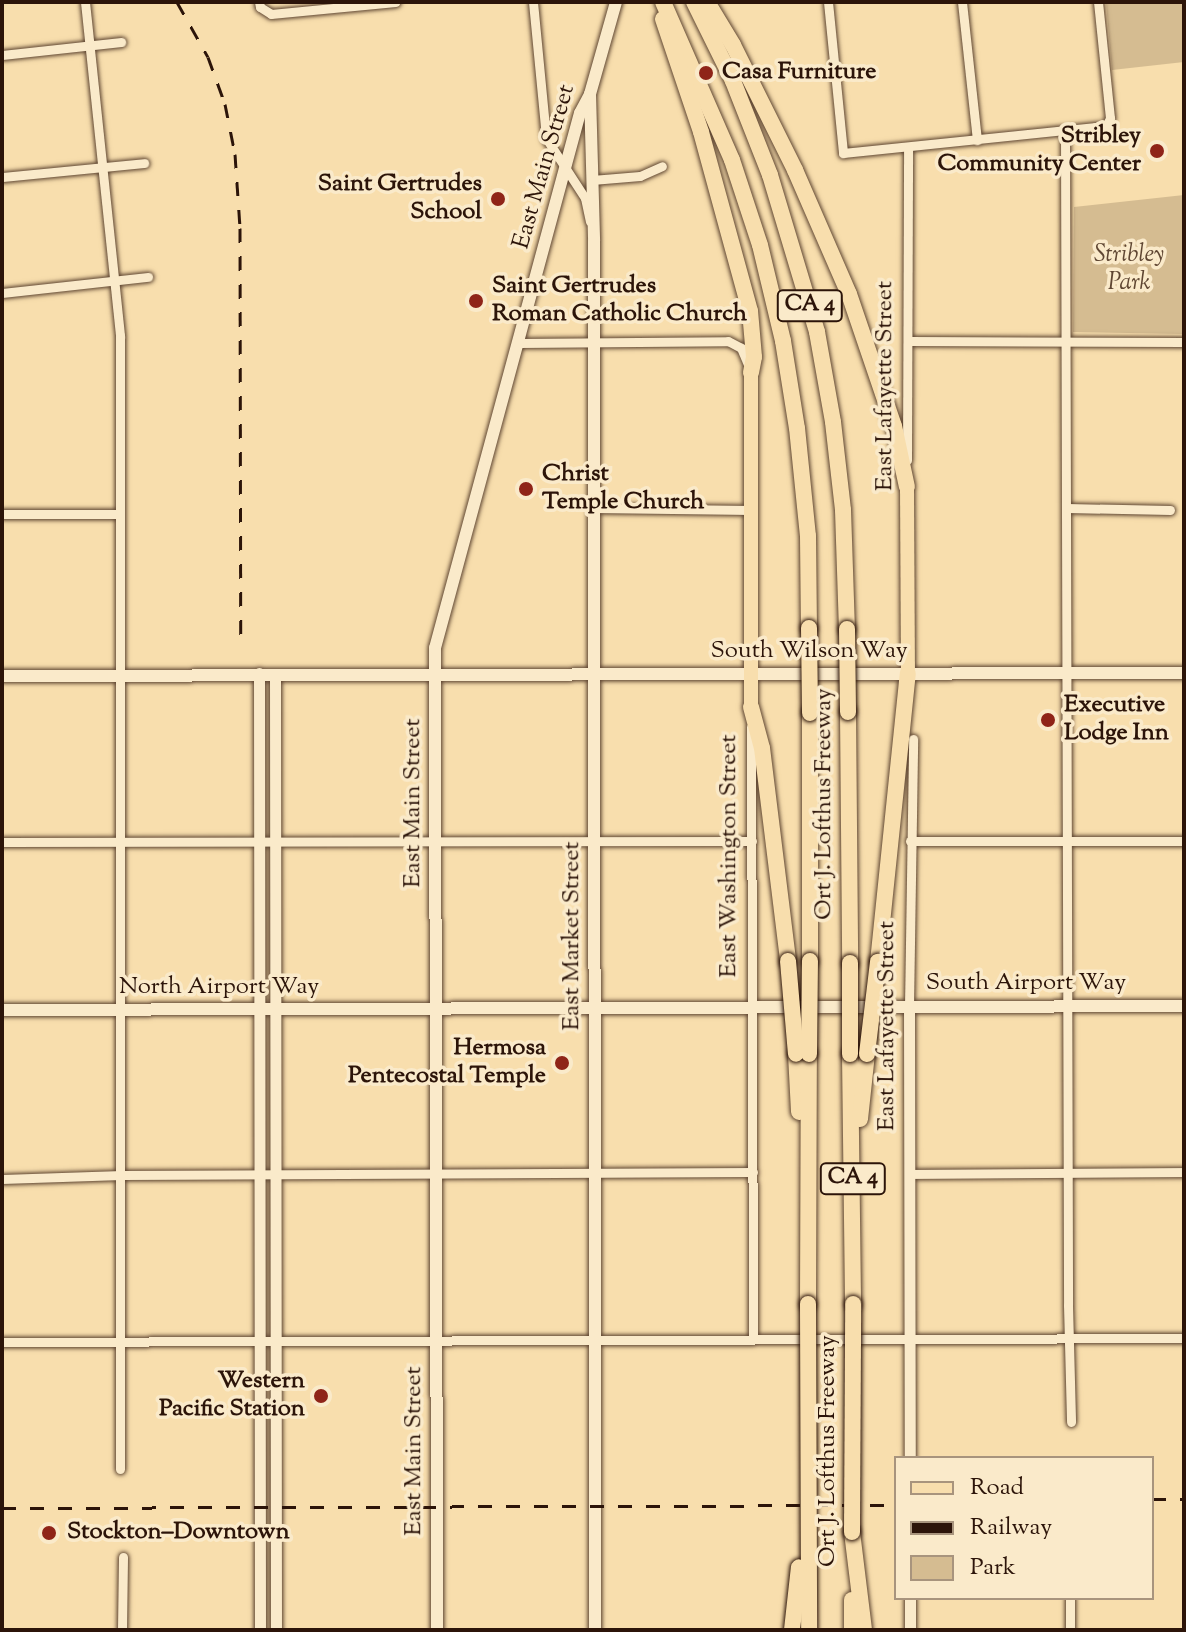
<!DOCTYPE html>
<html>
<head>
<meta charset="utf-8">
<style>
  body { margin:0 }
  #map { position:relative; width:1186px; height:1632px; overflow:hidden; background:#f8dead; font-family:"Sorts Mill Goudy",serif }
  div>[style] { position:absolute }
  .green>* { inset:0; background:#d5bc91 }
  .roads { filter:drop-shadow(0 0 2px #5f4632) drop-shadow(0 0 2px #5f4632) }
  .minor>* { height:9px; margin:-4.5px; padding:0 4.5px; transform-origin:4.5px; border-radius:4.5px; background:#faeaca }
  .tertiary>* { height:11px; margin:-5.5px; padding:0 5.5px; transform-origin:5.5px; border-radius:5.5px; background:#faeaca }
  .secondary>* { height:12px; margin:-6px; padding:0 6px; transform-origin:6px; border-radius:6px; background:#faeaca }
  .primary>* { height:14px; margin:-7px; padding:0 7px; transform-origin:7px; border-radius:7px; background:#f8dead }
  .motorway>* { height:16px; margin:-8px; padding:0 8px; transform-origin:8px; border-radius:8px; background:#f8dead }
  .rail>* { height:3px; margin-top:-1.5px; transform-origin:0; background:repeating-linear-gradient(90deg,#2c1409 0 14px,transparent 0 28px) }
  .bridges { filter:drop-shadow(0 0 2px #2c1409) drop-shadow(0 0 2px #2c1409) }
  .motorway-bridge>* { height:16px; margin:-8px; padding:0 8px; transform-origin:8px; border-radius:8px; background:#f8dead }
  .dots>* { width:22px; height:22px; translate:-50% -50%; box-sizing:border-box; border:4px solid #faeaca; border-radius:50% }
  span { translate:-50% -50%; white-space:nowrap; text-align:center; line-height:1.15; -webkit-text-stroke:7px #faeaca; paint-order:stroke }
  .shield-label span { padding:2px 6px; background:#faeaca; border:2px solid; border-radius:6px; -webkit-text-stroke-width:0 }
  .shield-label { font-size:22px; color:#2c1409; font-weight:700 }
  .poi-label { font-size:24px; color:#2c1409; font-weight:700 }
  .left { translate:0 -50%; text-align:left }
  .right { translate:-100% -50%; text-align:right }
  .street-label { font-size:24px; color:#2c1409 }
  .park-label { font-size:24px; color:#5f4632; font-style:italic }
  .frame { position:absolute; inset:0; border:4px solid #2c1409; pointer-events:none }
  .legend { position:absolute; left:894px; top:1456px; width:260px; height:144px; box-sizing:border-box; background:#faeaca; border:2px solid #a8947d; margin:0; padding:10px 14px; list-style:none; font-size:24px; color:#2c1409 }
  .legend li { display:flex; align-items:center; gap:16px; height:40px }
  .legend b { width:40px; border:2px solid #a8947d }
</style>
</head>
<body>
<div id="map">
  <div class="green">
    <i style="clip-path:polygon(1106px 2px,1184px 2px,1184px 62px,1112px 70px)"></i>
    <i style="clip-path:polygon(1184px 195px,1184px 334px,1073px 332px,1074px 207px)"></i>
  </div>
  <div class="roads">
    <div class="minor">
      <i style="left:85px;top:2px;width:336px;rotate:84deg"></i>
      <i style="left:120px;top:336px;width:1133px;rotate:90deg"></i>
      <i style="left:259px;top:2px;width:5px;rotate:79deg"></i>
      <i style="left:260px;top:7px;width:13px;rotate:32deg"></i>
      <i style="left:271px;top:14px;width:125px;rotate:-5.5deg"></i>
      <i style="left:533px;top:2px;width:137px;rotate:84.5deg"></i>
      <i style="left:546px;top:138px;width:72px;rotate:57deg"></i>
      <i style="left:585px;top:198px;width:24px;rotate:78deg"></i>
      <i style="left:828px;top:2px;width:152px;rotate:84.3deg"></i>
      <i style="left:843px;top:153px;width:264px;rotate:-5.9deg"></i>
      <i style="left:1106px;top:126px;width:9px;rotate:-63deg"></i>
      <i style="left:1110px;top:118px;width:117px;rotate:-95.9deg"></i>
      <i style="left:962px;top:2px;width:139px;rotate:83.8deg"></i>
      <i style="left:2px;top:55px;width:120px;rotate:-6.2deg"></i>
      <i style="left:1065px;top:131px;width:1174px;rotate:89.85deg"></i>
      <i style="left:1068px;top:1305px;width:117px;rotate:88.5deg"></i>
      <i style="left:2px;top:177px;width:143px;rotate:-5.6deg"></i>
      <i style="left:592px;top:180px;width:48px;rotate:-4.8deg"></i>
      <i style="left:640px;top:176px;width:24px;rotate:-24deg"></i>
      <i style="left:2px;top:293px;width:147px;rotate:-6.3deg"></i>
      <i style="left:909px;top:341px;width:275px;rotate:0.2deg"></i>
      <i style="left:519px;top:343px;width:209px;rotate:-0.5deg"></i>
      <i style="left:728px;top:341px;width:15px;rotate:28deg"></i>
      <i style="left:741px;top:348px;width:21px;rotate:67deg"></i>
      <i style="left:907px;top:460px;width:313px;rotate:-89.8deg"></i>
      <i style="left:594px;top:508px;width:157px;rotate:0.7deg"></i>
      <i style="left:1067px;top:508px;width:103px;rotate:1.1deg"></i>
      <i style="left:2px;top:514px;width:118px"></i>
      <i style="left:751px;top:727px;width:612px;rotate:89.81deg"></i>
      <i style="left:910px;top:841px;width:274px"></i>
      <i style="left:2px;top:842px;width:750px;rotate:-0.08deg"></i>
      <i style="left:909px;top:1007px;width:268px;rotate:-89.1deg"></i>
      <i style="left:910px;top:1174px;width:274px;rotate:-0.4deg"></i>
      <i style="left:2px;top:1179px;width:120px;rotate:-1.9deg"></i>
      <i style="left:122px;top:1175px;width:631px;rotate:-0.27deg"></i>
      <i style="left:2px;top:1342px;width:1182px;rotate:-0.19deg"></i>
      <i style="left:1070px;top:1598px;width:32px;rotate:90deg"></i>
      <i style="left:122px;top:1630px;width:73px;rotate:-89.2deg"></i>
    </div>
    <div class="tertiary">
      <i style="left:259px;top:673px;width:957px;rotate:89.94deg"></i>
      <i style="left:275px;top:674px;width:956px;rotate:89.94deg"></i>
      <i style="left:909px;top:1007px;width:451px;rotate:89.9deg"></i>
      <i style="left:910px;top:1598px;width:32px;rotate:90deg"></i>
    </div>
    <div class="secondary">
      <i style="left:590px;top:94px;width:147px;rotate:88.4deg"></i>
      <i style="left:594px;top:241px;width:1389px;rotate:89.96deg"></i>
      <i style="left:2px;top:676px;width:1182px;rotate:-0.15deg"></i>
      <i style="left:2px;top:1010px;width:1182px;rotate:-0.19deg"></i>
      <i style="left:437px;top:1630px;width:982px;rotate:-90.12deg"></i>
      <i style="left:435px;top:648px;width:554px;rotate:-74.84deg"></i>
      <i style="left:580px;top:113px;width:21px;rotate:-62deg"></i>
      <i style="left:590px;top:94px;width:96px;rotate:-74.2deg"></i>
    </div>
    <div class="primary">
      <i style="left:907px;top:487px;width:187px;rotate:89.7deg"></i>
      <i style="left:751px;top:707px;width:334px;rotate:-90deg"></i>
    </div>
    <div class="motorway">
      <i style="left:663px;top:2px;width:172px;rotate:66.4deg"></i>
      <i style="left:732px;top:160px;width:89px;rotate:71.8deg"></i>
      <i style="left:760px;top:245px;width:99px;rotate:76.5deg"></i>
      <i style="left:783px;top:341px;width:88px;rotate:80.9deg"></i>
      <i style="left:797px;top:428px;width:109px;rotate:84.2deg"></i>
      <i style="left:808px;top:536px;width:92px;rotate:89.4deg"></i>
      <i style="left:694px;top:2px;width:88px;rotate:63.7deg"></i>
      <i style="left:733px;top:81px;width:101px;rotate:68.5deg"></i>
      <i style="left:770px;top:175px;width:164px;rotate:73.3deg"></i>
      <i style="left:817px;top:332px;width:91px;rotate:79.9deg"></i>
      <i style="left:833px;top:422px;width:89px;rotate:83.5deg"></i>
      <i style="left:843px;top:510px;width:119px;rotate:88.1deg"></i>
      <i style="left:707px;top:2px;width:50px;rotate:58.8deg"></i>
      <i style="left:733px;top:45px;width:140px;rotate:63.6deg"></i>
      <i style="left:795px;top:170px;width:135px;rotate:66.5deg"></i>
      <i style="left:849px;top:294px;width:139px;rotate:71.2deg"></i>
      <i style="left:894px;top:426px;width:62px;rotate:78deg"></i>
      <i style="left:663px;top:19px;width:119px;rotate:71.4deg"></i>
      <i style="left:701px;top:132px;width:186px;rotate:74.7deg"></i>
      <i style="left:750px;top:311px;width:46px;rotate:85deg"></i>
      <i style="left:754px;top:357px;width:16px;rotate:101deg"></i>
      <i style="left:751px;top:707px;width:42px;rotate:75deg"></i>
      <i style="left:762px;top:748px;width:215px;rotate:83deg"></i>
      <i style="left:848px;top:712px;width:251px;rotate:89.5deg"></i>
      <i style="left:810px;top:961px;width:248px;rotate:-90deg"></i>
      <i style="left:878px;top:962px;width:290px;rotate:-84.1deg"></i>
      <i style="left:796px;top:1054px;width:58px;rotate:87deg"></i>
      <i style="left:850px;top:1054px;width:250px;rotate:89.3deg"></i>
      <i style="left:860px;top:1119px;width:65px;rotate:-83.9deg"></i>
      <i style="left:808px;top:1304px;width:250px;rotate:-89.8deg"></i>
      <i style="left:852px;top:1532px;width:99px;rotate:83deg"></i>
      <i style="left:852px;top:1630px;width:30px;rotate:-90deg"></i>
    </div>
  </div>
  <div class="rail">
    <i style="left:177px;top:2px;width:63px;rotate:60.6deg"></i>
    <i style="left:208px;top:57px;width:50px;rotate:70.1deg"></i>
    <i style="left:225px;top:104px;width:51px;rotate:78.7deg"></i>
    <i style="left:235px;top:154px;width:74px;rotate:86.1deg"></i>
    <i style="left:240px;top:228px;width:419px;rotate:89.9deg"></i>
    <i style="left:1152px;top:1499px;width:32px"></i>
    <i style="left:2px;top:1508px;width:894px;rotate:-0.19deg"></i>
  </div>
  <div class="bridges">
    <div class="motorway-bridge">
      <i style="left:809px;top:628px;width:85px;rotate:89.3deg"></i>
      <i style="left:847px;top:629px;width:83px;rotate:89.3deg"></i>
      <i style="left:788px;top:961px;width:93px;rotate:85.1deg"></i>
      <i style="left:850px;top:963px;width:91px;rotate:90deg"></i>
      <i style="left:809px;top:1054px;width:93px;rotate:-89.4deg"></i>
      <i style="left:867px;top:1054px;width:93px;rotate:-83.2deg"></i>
      <i style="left:808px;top:1304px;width:326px;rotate:89.8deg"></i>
      <i style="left:852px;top:1532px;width:228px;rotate:-89.7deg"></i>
      <i style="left:792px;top:1630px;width:63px;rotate:-83.7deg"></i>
    </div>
  </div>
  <div class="dots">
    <i style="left:706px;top:73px;background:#8f2418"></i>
    <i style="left:1157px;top:151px;background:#8f2418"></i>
    <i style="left:498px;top:199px;background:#8f2418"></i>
    <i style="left:476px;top:301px;background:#8f2418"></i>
    <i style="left:526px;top:489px;background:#8f2418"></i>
    <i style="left:1048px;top:720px;background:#8f2418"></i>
    <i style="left:562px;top:1063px;background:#8f2418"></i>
    <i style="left:321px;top:1396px;background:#8f2418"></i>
    <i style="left:49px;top:1533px;background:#8f2418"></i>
  </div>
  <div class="shield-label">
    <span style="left:810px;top:306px">CA 4</span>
    <span style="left:853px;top:1179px">CA 4</span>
  </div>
  <div class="poi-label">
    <span class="left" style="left:722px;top:73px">Casa Furniture</span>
    <span class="right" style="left:1141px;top:151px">Stribley<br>Community Center</span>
    <span class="right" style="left:482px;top:199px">Saint Gertrudes<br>School</span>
    <span class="left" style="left:492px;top:301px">Saint Gertrudes<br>Roman Catholic Church</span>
    <span class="left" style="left:542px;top:489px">Christ<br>Temple Church</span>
    <span class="left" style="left:1064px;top:720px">Executive<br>Lodge Inn</span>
    <span class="right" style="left:546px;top:1063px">Hermosa<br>Pentecostal Temple</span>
    <span class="right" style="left:305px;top:1396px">Western<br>Pacific Station</span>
    <span class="left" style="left:67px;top:1533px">Stockton–Downtown</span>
  </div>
  <div class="street-label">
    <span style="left:545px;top:167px;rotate:-74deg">East Main Street</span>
    <span style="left:886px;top:386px;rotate:-90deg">East Lafayette Street</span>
    <span style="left:809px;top:652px">South Wilson Way</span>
    <span style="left:414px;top:803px;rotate:-90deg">East Main Street</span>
    <span style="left:825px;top:804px;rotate:-90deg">Ort J. Lofthus Freeway</span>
    <span style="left:730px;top:856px;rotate:-90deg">East Washington Street</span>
    <span style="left:573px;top:936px;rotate:-90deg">East Market Street</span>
    <span style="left:1026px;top:984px">South Airport Way</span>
    <span style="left:219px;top:988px">North Airport Way</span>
    <span style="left:888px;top:1026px;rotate:-90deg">East Lafayette Street</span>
    <span style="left:415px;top:1451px;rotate:-90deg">East Main Street</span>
    <span style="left:829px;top:1451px;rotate:-90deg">Ort J. Lofthus Freeway</span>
  </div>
  <div class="park-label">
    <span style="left:1129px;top:270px">Stribley<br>Park</span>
  </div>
  <div class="frame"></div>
  <ul class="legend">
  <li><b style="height:10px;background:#f8dead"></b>Road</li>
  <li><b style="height:10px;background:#2c1409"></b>Railway</li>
  <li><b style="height:22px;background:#d5bc91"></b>Park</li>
  </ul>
</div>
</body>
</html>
